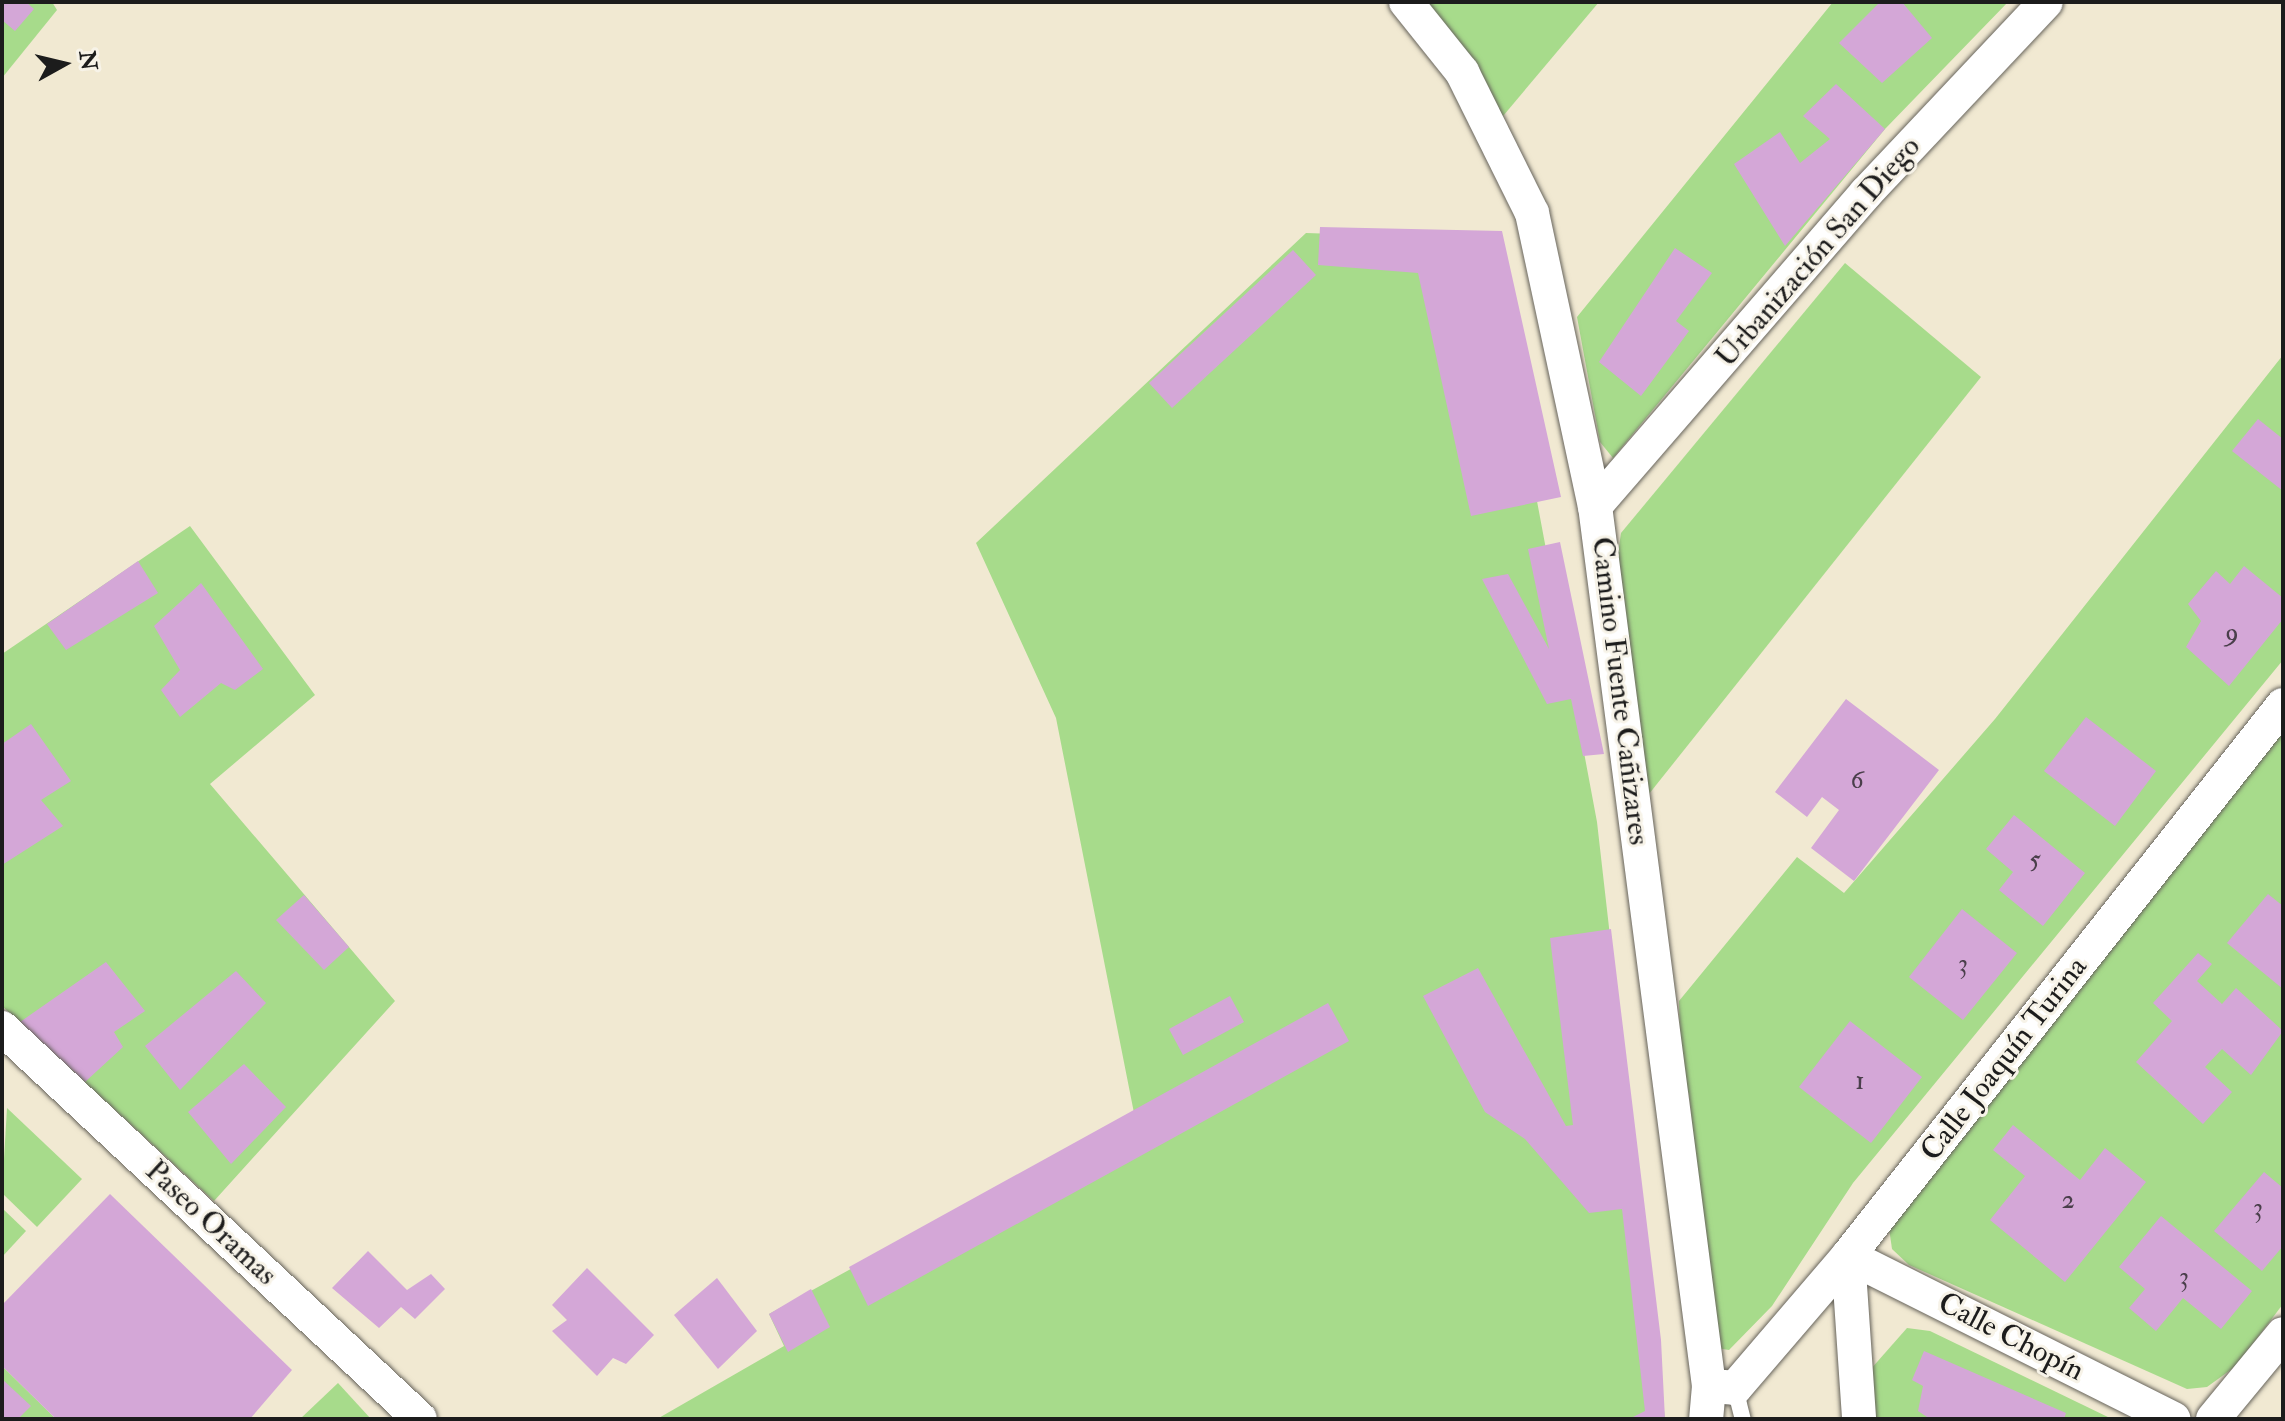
<!DOCTYPE html>
<html>
<head>
<meta charset="utf-8">
<style>
  body { margin:0 }
  #map { position:relative; width:2285px; height:1421px; overflow:hidden; background:#f1e9d2; font-family:"IM FELL Double Pica",serif }
  div>[style] { position:absolute }
  .green>* { inset:0; background:#a7db8b }
  .building>* { inset:0; background:#d4a7d7 }
  .roads { filter:drop-shadow(0 0 2px #67645c) drop-shadow(0 0 2px #67645c) }
  .service>* { height:16px; margin:-8px; padding:0 8px; transform-origin:8px; border-radius:8px; background:#fff }
  .minor>* { height:34px; margin:-17px; padding:0 17px; transform-origin:17px; border-radius:17px; background:#fff }
  span { translate:-50% -50%; white-space:nowrap; text-align:center; line-height:1.15; -webkit-text-stroke:6px #f7f3e8; paint-order:stroke }
  .number-label { font-size:26px; color:#4a3f4b }
  .number-label span { -webkit-text-stroke-width:0 }
  .street-label { font-size:30px; color:#1c1c1c }
  .frame { position:absolute; inset:0; border:4px solid #1c1c1c; pointer-events:none }
  .north { position:absolute; left:24px; top:24px; width:80px; height:80px; -webkit-text-stroke:6px #f7f3e8; paint-order:stroke; rotate:82deg; font-size:22px; font-weight:700; line-height:32px; text-align:center; color:#1c1c1c }
  .north::after { content:''; display:block; margin:auto; width:28px; height:36px; background:#1c1c1c; clip-path:polygon(50% 0,100% 100%,50% 72%,0 100%) }
</style>
</head>
<body>
<div id="map">
  <div class="green">
    <i style="clip-path:polygon(2px 2px,52px 2px,57px 10px,2px 78px)"></i>
    <i style="clip-path:polygon(1418px 2px,1599px 2px,1498px 122px)"></i>
    <i style="clip-path:polygon(1833px 2px,2008px 2px,1885px 129px,1613px 458px,1600px 442px,1577px 317px)"></i>
    <i style="clip-path:polygon(1306px 233px,1488px 239px,1597px 822px,1665px 1419px,657px 1419px,784px 1346px,769px 1314px,1134px 1113px,1056px 718px,976px 543px)"></i>
    <i style="clip-path:polygon(1845px 263px,1981px 377px,1645px 799px,1617px 561px,1621px 533px)"></i>
    <i style="clip-path:polygon(2283px 355px,2283px 660px,1853px 1183px,1772px 1306px,1729px 1350px,1716px 1348px,1689px 1094px,1681px 1077px,1679px 1001px,1797px 857px,1844px 893px,1995px 719px)"></i>
    <i style="clip-path:polygon(190px 526px,315px 695px,210px 784px,395px 1001px,214px 1201px,2px 1006px,2px 654px)"></i>
    <i style="clip-path:polygon(2283px 728px,2283px 1304px,2236px 1366px,2207px 1387px,2187px 1389px,1909px 1265px,1892px 1249px,1889px 1228px)"></i>
    <i style="clip-path:polygon(7px 1108px,82px 1179px,37px 1227px,2px 1193px)"></i>
    <i style="clip-path:polygon(2px 1208px,26px 1231px,2px 1257px)"></i>
    <i style="clip-path:polygon(1907px 1328px,1930px 1331px,2112px 1419px,1876px 1419px,1870px 1370px)"></i>
    <i style="clip-path:polygon(2px 1366px,56px 1419px,2px 1419px)"></i>
    <i style="clip-path:polygon(338px 1383px,371px 1419px,300px 1419px)"></i>
  </div>
  <div class="building">
    <i style="clip-path:polygon(2px 2px,26px 2px,34px 9px,15px 31px,2px 20px)"></i>
    <i style="clip-path:polygon(1880px 2px,1902px 2px,1932px 38px,1882px 83px,1839px 43px)"></i>
    <i style="clip-path:polygon(1836px 84px,1885px 129px,1785px 246px,1734px 164px,1780px 132px,1800px 163px,1830px 139px,1803px 116px)"></i>
    <i style="clip-path:polygon(1320px 227px,1502px 231px,1561px 497px,1471px 516px,1418px 273px,1318px 265px)"></i>
    <i style="clip-path:polygon(1675px 248px,1712px 273px,1676px 321px,1689px 331px,1641px 396px,1599px 362px)"></i>
    <i style="clip-path:polygon(1293px 250px,1316px 275px,1172px 408px,1149px 383px)"></i>
    <i style="clip-path:polygon(2258px 419px,2283px 439px,2283px 491px,2232px 451px)"></i>
    <i style="clip-path:polygon(1560px 542px,1604px 754px,1583px 756px,1571px 699px,1547px 704px,1482px 579px,1508px 574px,1549px 649px,1528px 549px)"></i>
    <i style="clip-path:polygon(138px 561px,158px 593px,66px 650px,47px 624px)"></i>
    <i style="clip-path:polygon(2244px 566px,2283px 598px,2283px 619px,2229px 686px,2186px 647px,2201px 621px,2188px 604px,2216px 571px,2230px 584px)"></i>
    <i style="clip-path:polygon(201px 583px,263px 669px,235px 690px,221px 683px,180px 717px,161px 690px,180px 670px,154px 626px)"></i>
    <i style="clip-path:polygon(1846px 699px,1939px 770px,1854px 881px,1811px 848px,1839px 810px,1822px 797px,1807px 817px,1775px 792px)"></i>
    <i style="clip-path:polygon(2086px 717px,2156px 771px,2115px 826px,2044px 771px)"></i>
    <i style="clip-path:polygon(31px 724px,71px 781px,41px 800px,63px 826px,2px 865px,2px 744px)"></i>
    <i style="clip-path:polygon(2014px 815px,2085px 873px,2043px 926px,1999px 890px,2013px 872px,1986px 849px)"></i>
    <i style="clip-path:polygon(2268px 894px,2283px 906px,2283px 989px,2227px 943px)"></i>
    <i style="clip-path:polygon(304px 895px,349px 947px,324px 970px,276px 920px)"></i>
    <i style="clip-path:polygon(1962px 909px,2017px 953px,1963px 1020px,1909px 977px)"></i>
    <i style="clip-path:polygon(1611px 929px,1661px 1340px,1665px 1419px,1629px 1419px,1645px 1411px,1622px 1209px,1589px 1213px,1525px 1139px,1485px 1112px,1423px 996px,1478px 968px,1566px 1126px,1573px 1125px,1550px 938px)"></i>
    <i style="clip-path:polygon(2198px 953px,2212px 964px,2197px 981px,2222px 1004px,2236px 988px,2283px 1031px,2251px 1075px,2222px 1049px,2205px 1067px,2232px 1092px,2203px 1124px,2136px 1062px,2172px 1021px,2153px 1003px)"></i>
    <i style="clip-path:polygon(106px 962px,145px 1011px,114px 1032px,123px 1047px,85px 1082px,20px 1022px)"></i>
    <i style="clip-path:polygon(236px 971px,266px 1003px,180px 1090px,145px 1046px)"></i>
    <i style="clip-path:polygon(1230px 996px,1244px 1022px,1183px 1055px,1169px 1029px)"></i>
    <i style="clip-path:polygon(1328px 1003px,1349px 1041px,868px 1306px,849px 1267px)"></i>
    <i style="clip-path:polygon(1850px 1021px,1922px 1077px,1871px 1143px,1799px 1087px)"></i>
    <i style="clip-path:polygon(244px 1064px,286px 1107px,231px 1164px,188px 1112px)"></i>
    <i style="clip-path:polygon(2013px 1125px,2080px 1180px,2105px 1148px,2146px 1182px,2065px 1282px,1990px 1220px,2025px 1176px,1993px 1150px)"></i>
    <i style="clip-path:polygon(2264px 1172px,2283px 1188px,2283px 1246px,2262px 1271px,2214px 1231px)"></i>
    <i style="clip-path:polygon(110px 1194px,292px 1370px,250px 1419px,56px 1419px,2px 1366px,2px 1305px)"></i>
    <i style="clip-path:polygon(2161px 1216px,2252px 1291px,2221px 1329px,2183px 1298px,2156px 1331px,2129px 1308px,2145px 1289px,2119px 1267px)"></i>
    <i style="clip-path:polygon(368px 1251px,407px 1290px,431px 1274px,445px 1289px,415px 1319px,401px 1307px,379px 1328px,332px 1288px)"></i>
    <i style="clip-path:polygon(587px 1268px,654px 1335px,626px 1364px,613px 1358px,597px 1376px,552px 1331px,567px 1320px,552px 1305px)"></i>
    <i style="clip-path:polygon(717px 1278px,757px 1331px,718px 1369px,674px 1315px)"></i>
    <i style="clip-path:polygon(811px 1289px,830px 1327px,788px 1352px,769px 1314px)"></i>
    <i style="clip-path:polygon(1924px 1351px,2066px 1413px,2064px 1419px,1930px 1419px,1918px 1411px,1923px 1386px,1912px 1380px)"></i>
    <i style="clip-path:polygon(2px 1379px,31px 1406px,18px 1419px,2px 1419px)"></i>
  </div>
  <div class="roads">
    <div class="service">
      <i style="left:1735px;top:1388px;width:32px;rotate:76deg"></i>
    </div>
    <div class="minor">
      <i style="left:1406px;top:2px;width:90px;rotate:51.3deg"></i>
      <i style="left:1462px;top:72px;width:157px;rotate:63.6deg"></i>
      <i style="left:1532px;top:213px;width:300px;rotate:77.9deg"></i>
      <i style="left:1595px;top:506px;width:887px;rotate:82.62deg"></i>
      <i style="left:1709px;top:1386px;width:33px;rotate:95deg"></i>
      <i style="left:1595px;top:506px;width:414px;rotate:-49.1deg"></i>
      <i style="left:1866px;top:193px;width:262px;rotate:-46.7deg"></i>
      <i style="left:2px;top:1028px;width:572px;rotate:43.09deg"></i>
      <i style="left:1848px;top:1256px;width:364px;rotate:26.6deg"></i>
      <i style="left:1848px;top:1256px;width:163px;rotate:86.1deg"></i>
      <i style="left:1709px;top:1386px;width:26px;rotate:4deg"></i>
      <i style="left:1735px;top:1388px;width:174px;rotate:-49.4deg"></i>
      <i style="left:1848px;top:1256px;width:702px;rotate:-51.71deg"></i>
      <i style="left:2213px;top:1419px;width:110px;rotate:-50.5deg"></i>
    </div>
  </div>
  <div class="number-label">
    <span style="left:2232px;top:634px">9</span>
    <span style="left:1857px;top:781px">6</span>
    <span style="left:2035px;top:861px">5</span>
    <span style="left:1963px;top:965px">3</span>
    <span style="left:1860px;top:1082px">1</span>
    <span style="left:2068px;top:1201px">2</span>
    <span style="left:2258px;top:1209px">3</span>
    <span style="left:2184px;top:1278px">3</span>
  </div>
  <div class="street-label">
    <span style="left:1818px;top:252px;rotate:-49deg">Urbanización San Diego</span>
    <span style="left:1620px;top:691px;rotate:83deg">Camino Fuente Cañizares</span>
    <span style="left:2004px;top:1059px;rotate:-52deg">Calle Joaquín Turina</span>
    <span style="left:211px;top:1223px;rotate:43deg">Paseo Oramas</span>
    <span style="left:2011px;top:1337px;rotate:27deg">Calle Chopín</span>
  </div>
  <div class="frame"></div>
  <div class="north">N</div>
</div>
</body>
</html>
